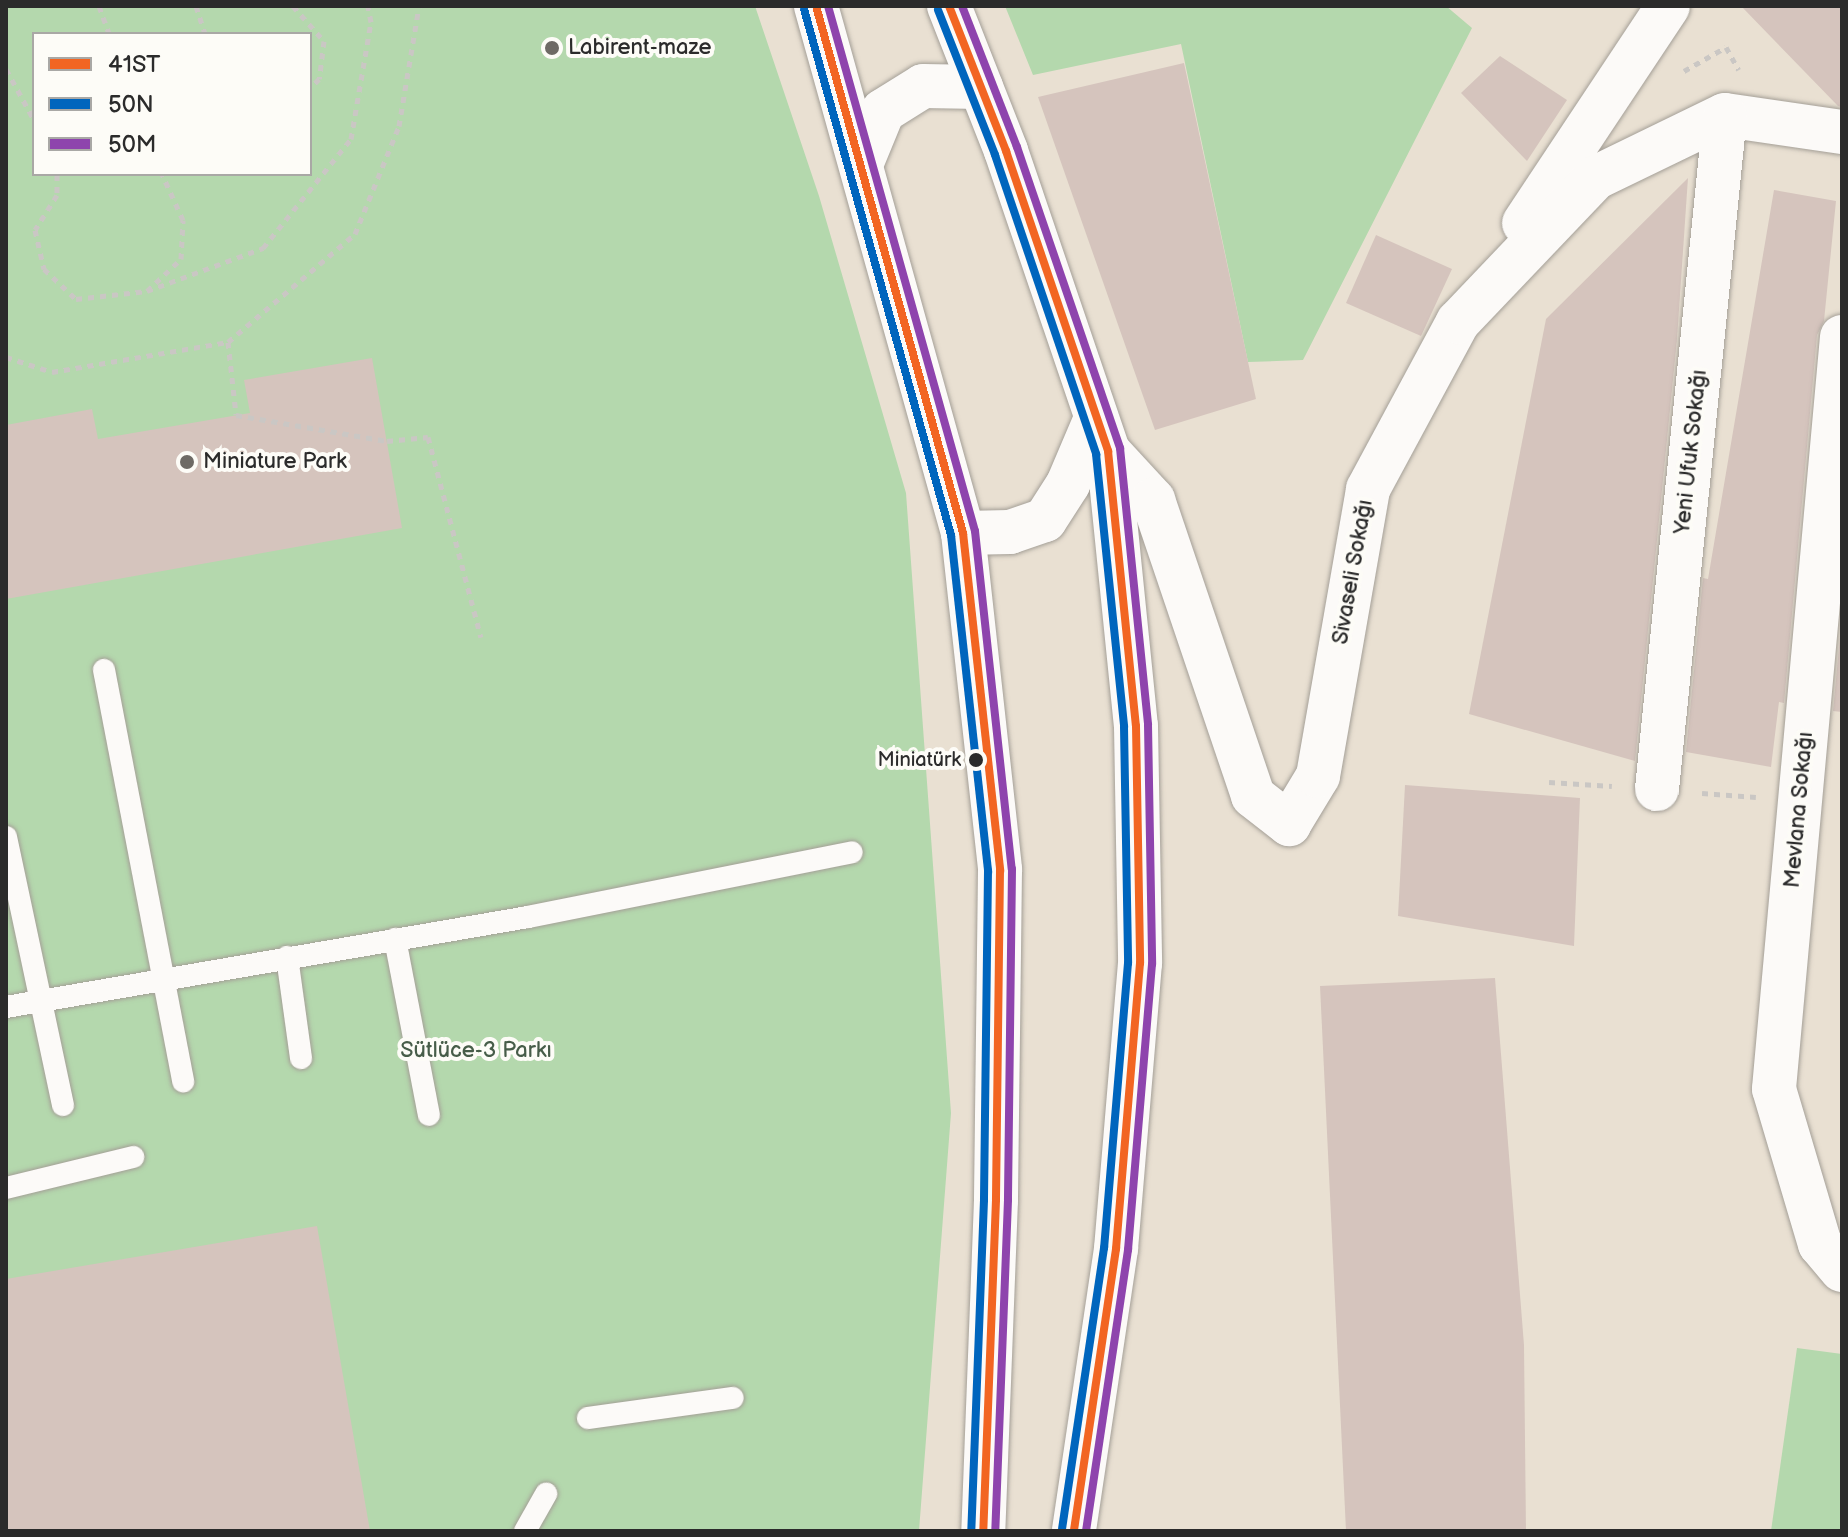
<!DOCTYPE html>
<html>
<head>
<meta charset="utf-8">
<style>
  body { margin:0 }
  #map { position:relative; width:1848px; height:1537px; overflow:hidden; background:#e9e0d2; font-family:"Balsamiq Sans",sans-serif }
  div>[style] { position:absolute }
  .green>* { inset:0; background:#b4d8ad }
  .building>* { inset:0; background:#d5c4bd }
  .path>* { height:5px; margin-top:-2.5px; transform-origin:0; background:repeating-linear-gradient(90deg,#cac7c4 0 6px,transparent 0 12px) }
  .roads { filter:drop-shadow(0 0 2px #a49f97) drop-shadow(0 0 2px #a49f97) }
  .lane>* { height:22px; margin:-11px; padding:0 11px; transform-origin:11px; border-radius:11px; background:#fcfaf8 }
  .street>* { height:44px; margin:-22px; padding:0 22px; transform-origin:22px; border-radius:22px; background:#fcfaf8 }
  .primary>* { height:44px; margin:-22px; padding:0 22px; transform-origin:22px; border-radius:22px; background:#fcfaf8 }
  .bus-1>* { height:8px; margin:-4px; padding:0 4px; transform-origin:4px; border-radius:4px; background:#f26522 }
  .bus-2>* { height:8px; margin:-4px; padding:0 4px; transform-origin:4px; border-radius:4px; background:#0065bd }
  .bus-3>* { height:8px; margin:-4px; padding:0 4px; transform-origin:4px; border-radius:4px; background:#8e44ad }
  .dots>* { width:22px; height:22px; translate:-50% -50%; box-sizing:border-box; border:4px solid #fdfcf7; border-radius:50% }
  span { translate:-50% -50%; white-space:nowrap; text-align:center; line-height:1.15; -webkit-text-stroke:8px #fdfcf7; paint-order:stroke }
  .bus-label { font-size:20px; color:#2b2b2b }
  .right { translate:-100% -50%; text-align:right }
  .poi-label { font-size:22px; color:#2b2b2b }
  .left { translate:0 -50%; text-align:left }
  .street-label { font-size:22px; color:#2b2b2b }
  .park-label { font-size:22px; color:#475d49 }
  .frame { position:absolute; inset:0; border:8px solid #2b2b2b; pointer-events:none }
  .legend { position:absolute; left:32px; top:32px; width:280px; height:144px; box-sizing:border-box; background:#fdfcf7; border:2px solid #a9a8a5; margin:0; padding:10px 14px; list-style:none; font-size:24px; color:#2b2b2b }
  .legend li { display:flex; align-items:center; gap:16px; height:40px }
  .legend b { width:40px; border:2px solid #a9a8a5 }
</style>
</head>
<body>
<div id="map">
  <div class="green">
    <i style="clip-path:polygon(evenodd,6px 6px,755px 6px,819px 196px,906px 493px,951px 1113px,919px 1531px,6px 1531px,6px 6px,34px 34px,310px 34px,310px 174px,34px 174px,34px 34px)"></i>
    <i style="clip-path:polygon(1005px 6px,1446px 6px,1472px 28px,1303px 360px,1248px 362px,1181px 44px,1033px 75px)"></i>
    <i style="clip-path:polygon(1797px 1348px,1842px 1354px,1842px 1531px,1771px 1531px)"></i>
  </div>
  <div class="building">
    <i style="clip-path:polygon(1741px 6px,1842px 6px,1842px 107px,1838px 106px)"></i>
    <i style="clip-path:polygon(1500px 56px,1567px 100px,1527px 161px,1461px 93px)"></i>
    <i style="clip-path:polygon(1184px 63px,1256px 399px,1155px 430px,1038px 97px)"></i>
    <i style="clip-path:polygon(1688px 178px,1677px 339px,1635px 761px,1469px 714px,1546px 319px)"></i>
    <i style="clip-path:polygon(1774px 190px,1836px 201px,1824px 321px,1817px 335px,1784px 703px,1779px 702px,1771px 767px,1686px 752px,1703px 578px,1708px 579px)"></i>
    <i style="clip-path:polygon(1376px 235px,1452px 269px,1421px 336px,1346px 303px)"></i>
    <i style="clip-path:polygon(372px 358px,402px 528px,6px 599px,6px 425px,92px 409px,98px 439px,250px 413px,244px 380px)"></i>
    <i style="clip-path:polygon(1842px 615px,1842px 712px,1833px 711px)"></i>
    <i style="clip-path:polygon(1405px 785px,1580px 798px,1574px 946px,1398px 916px)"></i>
    <i style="clip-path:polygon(1495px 978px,1524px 1345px,1526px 1531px,1346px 1531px,1320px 986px)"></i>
    <i style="clip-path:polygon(317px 1226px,370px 1531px,6px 1531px,6px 1279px)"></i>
  </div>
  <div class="path">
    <i style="left:99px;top:6px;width:30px;rotate:70deg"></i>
    <i style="left:196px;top:6px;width:29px;rotate:72deg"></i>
    <i style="left:293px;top:6px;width:47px;rotate:48.5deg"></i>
    <i style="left:324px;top:41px;width:38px;rotate:97deg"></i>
    <i style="left:319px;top:79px;width:13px;rotate:135deg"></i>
    <i style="left:6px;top:69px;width:58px;rotate:61.2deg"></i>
    <i style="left:1684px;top:71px;width:48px;rotate:-29.7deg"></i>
    <i style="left:1726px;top:47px;width:26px;rotate:61deg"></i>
    <i style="left:57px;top:174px;width:21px;rotate:90deg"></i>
    <i style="left:57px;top:195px;width:41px;rotate:122.2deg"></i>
    <i style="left:35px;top:230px;width:40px;rotate:77deg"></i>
    <i style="left:44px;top:269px;width:44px;rotate:43.2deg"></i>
    <i style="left:76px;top:299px;width:71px;rotate:-6.4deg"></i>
    <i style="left:147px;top:291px;width:47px;rotate:-43.3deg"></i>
    <i style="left:181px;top:259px;width:39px;rotate:-87deg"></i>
    <i style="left:183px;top:220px;width:51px;rotate:-114.5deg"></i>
    <i style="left:147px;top:291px;width:124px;rotate:-20.3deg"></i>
    <i style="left:263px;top:248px;width:140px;rotate:-51.1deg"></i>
    <i style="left:351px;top:139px;width:119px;rotate:-80.3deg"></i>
    <i style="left:371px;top:22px;width:16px;rotate:-101deg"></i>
    <i style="left:228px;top:342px;width:73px;rotate:83.7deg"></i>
    <i style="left:236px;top:415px;width:153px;rotate:9.8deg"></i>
    <i style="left:387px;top:441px;width:41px;rotate:-5.6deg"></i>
    <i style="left:428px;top:437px;width:207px;rotate:75.2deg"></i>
    <i style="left:6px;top:357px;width:48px;rotate:18.1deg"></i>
    <i style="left:52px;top:372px;width:179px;rotate:-9.7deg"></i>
    <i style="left:228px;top:342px;width:167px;rotate:-40.4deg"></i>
    <i style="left:355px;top:234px;width:117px;rotate:-67.8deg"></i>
    <i style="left:399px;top:126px;width:122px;rotate:-80.5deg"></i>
    <i style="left:1549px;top:782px;width:63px;rotate:3.6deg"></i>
    <i style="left:1702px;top:793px;width:54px;rotate:4.2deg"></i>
  </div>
  <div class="roads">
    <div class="lane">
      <i style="left:104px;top:670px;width:419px;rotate:79.1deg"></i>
      <i style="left:6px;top:837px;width:274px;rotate:78deg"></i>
      <i style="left:395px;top:939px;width:179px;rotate:79.1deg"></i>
      <i style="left:287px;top:957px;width:102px;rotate:82.1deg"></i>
      <i style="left:6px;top:1007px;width:530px;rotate:-9.78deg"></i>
      <i style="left:528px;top:917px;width:330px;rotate:-11.3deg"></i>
      <i style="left:6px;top:1188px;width:131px;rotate:-13.7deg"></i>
      <i style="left:588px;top:1418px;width:146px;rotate:-7.9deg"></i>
      <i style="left:525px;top:1531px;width:43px;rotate:-60.4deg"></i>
    </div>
    <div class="street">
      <i style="left:1524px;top:223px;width:260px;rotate:-56.4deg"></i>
      <i style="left:1842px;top:337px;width:755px;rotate:95.17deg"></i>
      <i style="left:1774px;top:1089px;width:162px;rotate:73.5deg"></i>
      <i style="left:1820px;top:1244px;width:34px;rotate:50deg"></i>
      <i style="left:1108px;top:451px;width:67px;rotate:47.4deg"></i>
      <i style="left:1153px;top:500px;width:312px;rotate:71.3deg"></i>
      <i style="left:1253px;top:796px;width:46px;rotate:37.9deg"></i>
      <i style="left:1289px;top:824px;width:56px;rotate:-58.9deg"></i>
      <i style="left:1318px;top:776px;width:291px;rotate:-80.1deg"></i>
      <i style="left:1368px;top:489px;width:190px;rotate:-61.7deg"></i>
      <i style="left:1458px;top:322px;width:199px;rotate:-46.4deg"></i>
      <i style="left:1595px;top:178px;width:144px;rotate:-25.9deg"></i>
      <i style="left:1725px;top:115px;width:118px;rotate:8.3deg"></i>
      <i style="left:1657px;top:789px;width:677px;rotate:-84.24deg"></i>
    </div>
    <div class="primary">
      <i style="left:816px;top:6px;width:547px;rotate:74.41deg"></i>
      <i style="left:963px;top:533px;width:339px;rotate:83.7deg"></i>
      <i style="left:1000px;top:870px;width:330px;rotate:90.7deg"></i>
      <i style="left:996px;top:1200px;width:331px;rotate:92.2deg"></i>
      <i style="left:949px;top:6px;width:156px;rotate:68.5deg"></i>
      <i style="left:1006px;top:151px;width:317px;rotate:71.2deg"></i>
      <i style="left:1108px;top:451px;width:276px;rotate:84.2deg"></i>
      <i style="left:1136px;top:726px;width:237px;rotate:89deg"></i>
      <i style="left:1140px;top:963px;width:287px;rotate:94.8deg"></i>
      <i style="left:1116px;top:1249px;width:285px;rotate:98.5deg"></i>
      <i style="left:862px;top:162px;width:55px;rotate:-67.6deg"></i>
      <i style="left:883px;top:111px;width:47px;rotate:-32deg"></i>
      <i style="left:923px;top:86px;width:58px;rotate:1deg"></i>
      <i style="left:963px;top:533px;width:47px;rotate:-1.2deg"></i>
      <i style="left:1010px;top:532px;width:37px;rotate:-19deg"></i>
      <i style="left:1045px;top:520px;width:43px;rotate:-57.4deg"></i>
      <i style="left:1068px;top:484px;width:72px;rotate:-67deg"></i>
    </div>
  </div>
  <div class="bus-1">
    <i style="left:816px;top:6px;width:547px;rotate:74.41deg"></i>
    <i style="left:963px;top:533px;width:339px;rotate:83.7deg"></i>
    <i style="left:1000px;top:870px;width:330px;rotate:90.7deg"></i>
    <i style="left:996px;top:1200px;width:331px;rotate:92.2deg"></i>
    <i style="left:949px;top:6px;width:156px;rotate:68.5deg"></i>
    <i style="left:1006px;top:151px;width:317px;rotate:71.2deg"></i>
    <i style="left:1108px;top:451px;width:276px;rotate:84.2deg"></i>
    <i style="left:1136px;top:726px;width:237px;rotate:89deg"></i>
    <i style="left:1140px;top:963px;width:287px;rotate:94.8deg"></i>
    <i style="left:1116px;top:1249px;width:285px;rotate:98.5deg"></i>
  </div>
  <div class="bus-2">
    <i style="left:804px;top:9px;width:546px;rotate:74.39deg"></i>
    <i style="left:951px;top:535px;width:338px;rotate:83.7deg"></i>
    <i style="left:988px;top:871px;width:329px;rotate:90.7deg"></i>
    <i style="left:984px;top:1200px;width:331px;rotate:92.2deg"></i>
    <i style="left:938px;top:10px;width:156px;rotate:68.5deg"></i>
    <i style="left:995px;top:155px;width:316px;rotate:71.3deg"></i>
    <i style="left:1096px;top:454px;width:274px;rotate:84.1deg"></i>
    <i style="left:1124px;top:727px;width:236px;rotate:89deg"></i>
    <i style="left:1128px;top:963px;width:286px;rotate:94.8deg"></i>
    <i style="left:1104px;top:1248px;width:284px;rotate:98.5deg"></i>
  </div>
  <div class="bus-3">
    <i style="left:828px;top:6px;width:545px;rotate:74.36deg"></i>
    <i style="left:975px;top:531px;width:340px;rotate:83.8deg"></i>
    <i style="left:1012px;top:869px;width:331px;rotate:90.7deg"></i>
    <i style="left:1008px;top:1200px;width:331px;rotate:92.2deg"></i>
    <i style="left:962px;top:6px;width:151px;rotate:68.7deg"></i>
    <i style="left:1017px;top:147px;width:318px;rotate:71.1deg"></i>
    <i style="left:1120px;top:448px;width:278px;rotate:84.2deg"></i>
    <i style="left:1148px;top:725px;width:239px;rotate:89deg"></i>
    <i style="left:1152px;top:964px;width:287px;rotate:94.8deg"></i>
    <i style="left:1128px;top:1250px;width:284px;rotate:98.5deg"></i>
  </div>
  <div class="dots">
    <i style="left:552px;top:48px;background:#6e6a65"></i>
    <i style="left:187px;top:462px;background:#6e6a65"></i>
    <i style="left:976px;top:760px;background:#2b2b2b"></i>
  </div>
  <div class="bus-label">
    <span class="right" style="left:961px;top:760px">Miniatürk</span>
  </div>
  <div class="poi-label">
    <span class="left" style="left:568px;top:48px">Labirent-maze</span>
    <span class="left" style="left:203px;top:462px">Miniature Park</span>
  </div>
  <div class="street-label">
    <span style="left:1691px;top:452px;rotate:-84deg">Yeni Ufuk Sokağı</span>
    <span style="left:1353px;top:572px;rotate:-80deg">Sivaseli Sokağı</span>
    <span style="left:1799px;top:810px;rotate:-85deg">Mevlana Sokağı</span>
  </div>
  <div class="park-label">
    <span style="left:476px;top:1051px">Sütlüce-3 Parkı</span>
  </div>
  <div class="frame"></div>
  <ul class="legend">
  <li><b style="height:10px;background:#f26522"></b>41ST</li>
  <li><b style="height:10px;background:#0065bd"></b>50N</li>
  <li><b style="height:10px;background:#8e44ad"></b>50M</li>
  </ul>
</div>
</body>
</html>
